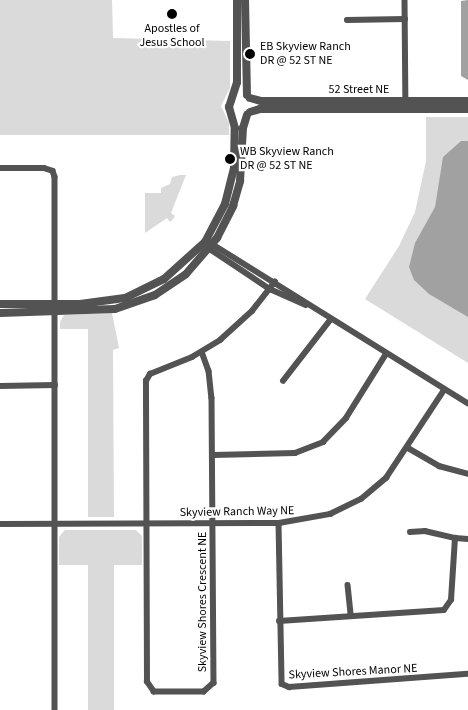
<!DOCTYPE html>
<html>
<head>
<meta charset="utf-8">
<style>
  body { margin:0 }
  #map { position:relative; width:468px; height:710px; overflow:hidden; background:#fff; font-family:"Source Sans 3",sans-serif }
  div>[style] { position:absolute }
  .green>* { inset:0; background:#dadada }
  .water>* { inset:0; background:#a1a1a1 }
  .minor>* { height:5.5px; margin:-2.75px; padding:0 2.75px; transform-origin:2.75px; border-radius:2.75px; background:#535353 }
  .tertiary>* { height:8px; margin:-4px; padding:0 4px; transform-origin:4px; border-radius:4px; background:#535353 }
  .dots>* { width:14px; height:14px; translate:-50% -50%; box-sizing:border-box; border:2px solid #fff; border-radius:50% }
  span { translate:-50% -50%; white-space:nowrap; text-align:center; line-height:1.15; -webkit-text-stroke:4.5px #fff; paint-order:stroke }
  .poi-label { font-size:12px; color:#000 }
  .left { translate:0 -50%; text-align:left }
  .street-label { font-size:12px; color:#000 }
</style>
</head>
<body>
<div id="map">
  <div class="green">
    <i style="clip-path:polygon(0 0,112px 0,113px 38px,230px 41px,230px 88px,221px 106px,229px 123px,229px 135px,0 135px)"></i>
    <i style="clip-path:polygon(426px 117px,468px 117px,468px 363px,365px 299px,399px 246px,415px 212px,426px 161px)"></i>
    <i style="clip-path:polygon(180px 175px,186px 175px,171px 213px,175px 216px,173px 219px,170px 222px,167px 218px,145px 233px,145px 193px,161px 193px,161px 188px,170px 184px,172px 177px)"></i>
    <i style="clip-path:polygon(112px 313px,119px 348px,113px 350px,114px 517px,88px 517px,88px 329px,60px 329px,60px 322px,64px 315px)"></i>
    <i style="clip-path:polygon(65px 530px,136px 530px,142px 536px,142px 565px,114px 565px,114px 710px,88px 710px,88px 565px,59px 565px,59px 537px)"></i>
  </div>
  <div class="water">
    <i style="clip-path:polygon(468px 0,468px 80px,461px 76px,461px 1px)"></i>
    <i style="clip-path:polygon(461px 141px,468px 141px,468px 317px,429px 294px,414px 280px,409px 267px,415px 243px,435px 207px,443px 157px)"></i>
  </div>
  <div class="minor">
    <i style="left:405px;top:0;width:105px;rotate:89.5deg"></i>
    <i style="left:347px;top:20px;width:58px;rotate:-1deg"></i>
    <i style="left:0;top:168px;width:44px"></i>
    <i style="left:44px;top:168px;width:9px;rotate:18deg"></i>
    <i style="left:53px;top:171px;width:6px;rotate:72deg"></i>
    <i style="left:55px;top:177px;width:533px;rotate:90deg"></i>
    <i style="left:209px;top:242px;width:305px;rotate:31.9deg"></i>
    <i style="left:207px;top:247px;width:76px;rotate:33.7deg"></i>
    <i style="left:270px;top:289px;width:39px;rotate:24deg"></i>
    <i style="left:202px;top:352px;width:20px;rotate:70deg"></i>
    <i style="left:209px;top:371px;width:27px;rotate:84deg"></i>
    <i style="left:212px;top:398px;width:285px;rotate:89.6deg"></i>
    <i style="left:214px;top:683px;width:13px;rotate:138deg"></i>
    <i style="left:204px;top:692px;width:50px;rotate:180deg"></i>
    <i style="left:154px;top:692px;width:12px;rotate:-125deg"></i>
    <i style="left:147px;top:682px;width:301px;rotate:-90.2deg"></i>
    <i style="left:146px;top:381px;width:8px;rotate:-60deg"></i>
    <i style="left:150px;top:374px;width:45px;rotate:-22deg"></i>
    <i style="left:192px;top:357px;width:33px;rotate:-31deg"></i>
    <i style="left:220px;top:340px;width:43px;rotate:-42.2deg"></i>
    <i style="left:252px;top:311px;width:37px;rotate:-52deg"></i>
    <i style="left:283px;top:381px;width:78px;rotate:-52.3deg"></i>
    <i style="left:0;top:386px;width:55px;rotate:-1deg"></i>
    <i style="left:408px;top:448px;width:36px;rotate:30deg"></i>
    <i style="left:439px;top:466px;width:30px;rotate:15deg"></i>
    <i style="left:213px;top:455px;width:82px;rotate:-1.4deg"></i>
    <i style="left:295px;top:453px;width:30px;rotate:-21deg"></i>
    <i style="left:323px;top:442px;width:33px;rotate:-46deg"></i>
    <i style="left:346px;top:418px;width:75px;rotate:-58deg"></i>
    <i style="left:279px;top:523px;width:161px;rotate:88.9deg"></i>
    <i style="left:282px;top:684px;width:8px;rotate:23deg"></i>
    <i style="left:289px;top:687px;width:179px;rotate:-4.2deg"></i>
    <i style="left:0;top:524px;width:279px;rotate:-0.2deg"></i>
    <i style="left:279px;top:523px;width:52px;rotate:-10deg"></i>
    <i style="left:330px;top:514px;width:34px;rotate:-26deg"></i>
    <i style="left:361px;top:499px;width:33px;rotate:-40deg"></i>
    <i style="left:386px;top:478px;width:105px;rotate:-56.6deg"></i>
    <i style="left:410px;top:532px;width:15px;rotate:-4deg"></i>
    <i style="left:425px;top:531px;width:31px;rotate:13deg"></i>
    <i style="left:348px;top:585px;width:31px;rotate:84deg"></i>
    <i style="left:279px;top:621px;width:165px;rotate:-3.8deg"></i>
    <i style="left:444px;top:610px;width:12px;rotate:-55deg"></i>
    <i style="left:451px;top:600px;width:62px;rotate:-86.3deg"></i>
    <i style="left:455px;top:538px;width:13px;rotate:4deg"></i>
  </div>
  <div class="tertiary">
    <i style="left:245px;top:0;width:95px;rotate:88.8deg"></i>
    <i style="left:250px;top:98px;width:11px;rotate:15deg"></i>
    <i style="left:261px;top:101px;width:207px"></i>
    <i style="left:250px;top:112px;width:10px;rotate:-17deg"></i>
    <i style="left:260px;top:109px;width:208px"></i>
    <i style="left:0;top:304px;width:80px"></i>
    <i style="left:80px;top:304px;width:45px;rotate:-7.6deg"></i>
    <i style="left:125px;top:298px;width:43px;rotate:-26deg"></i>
    <i style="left:164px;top:279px;width:55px;rotate:-42.1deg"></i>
    <i style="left:205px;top:242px;width:43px;rotate:-62.2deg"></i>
    <i style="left:225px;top:204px;width:38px;rotate:-76deg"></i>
    <i style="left:234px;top:167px;width:39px;rotate:-89deg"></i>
    <i style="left:235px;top:128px;width:22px;rotate:-106deg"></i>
    <i style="left:229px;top:107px;width:26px;rotate:-72deg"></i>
    <i style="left:237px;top:82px;width:82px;rotate:-90deg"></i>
    <i style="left:0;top:313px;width:115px;rotate:-2deg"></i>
    <i style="left:115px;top:309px;width:42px;rotate:-19.3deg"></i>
    <i style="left:155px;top:295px;width:37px;rotate:-34deg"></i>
    <i style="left:186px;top:274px;width:48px;rotate:-49.3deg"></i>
    <i style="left:217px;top:238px;width:36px;rotate:-63deg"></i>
    <i style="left:233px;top:206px;width:26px;rotate:-74deg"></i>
    <i style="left:240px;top:181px;width:53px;rotate:-86.8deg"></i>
    <i style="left:243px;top:128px;width:14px;rotate:-73deg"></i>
  </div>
  <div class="dots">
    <i style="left:172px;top:14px;background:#000"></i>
    <i style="left:250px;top:54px;background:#000"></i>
    <i style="left:230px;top:159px;background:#000"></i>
  </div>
  <div class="poi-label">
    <span style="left:172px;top:36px">Apostles of<br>Jesus School</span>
    <span class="left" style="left:260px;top:54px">EB Skyview Ranch<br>DR @ 52 ST NE</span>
    <span class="left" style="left:240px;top:159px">WB Skyview Ranch<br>DR @ 52 ST NE</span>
  </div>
  <div class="street-label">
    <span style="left:359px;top:90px">52 Street NE</span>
    <span style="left:237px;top:512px;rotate:-1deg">Skyview Ranch Way NE</span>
    <span style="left:203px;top:602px;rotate:-90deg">Skyview Shores Crescent NE</span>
    <span style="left:353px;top:672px;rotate:-3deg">Skyview Shores Manor NE</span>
  </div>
</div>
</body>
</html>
